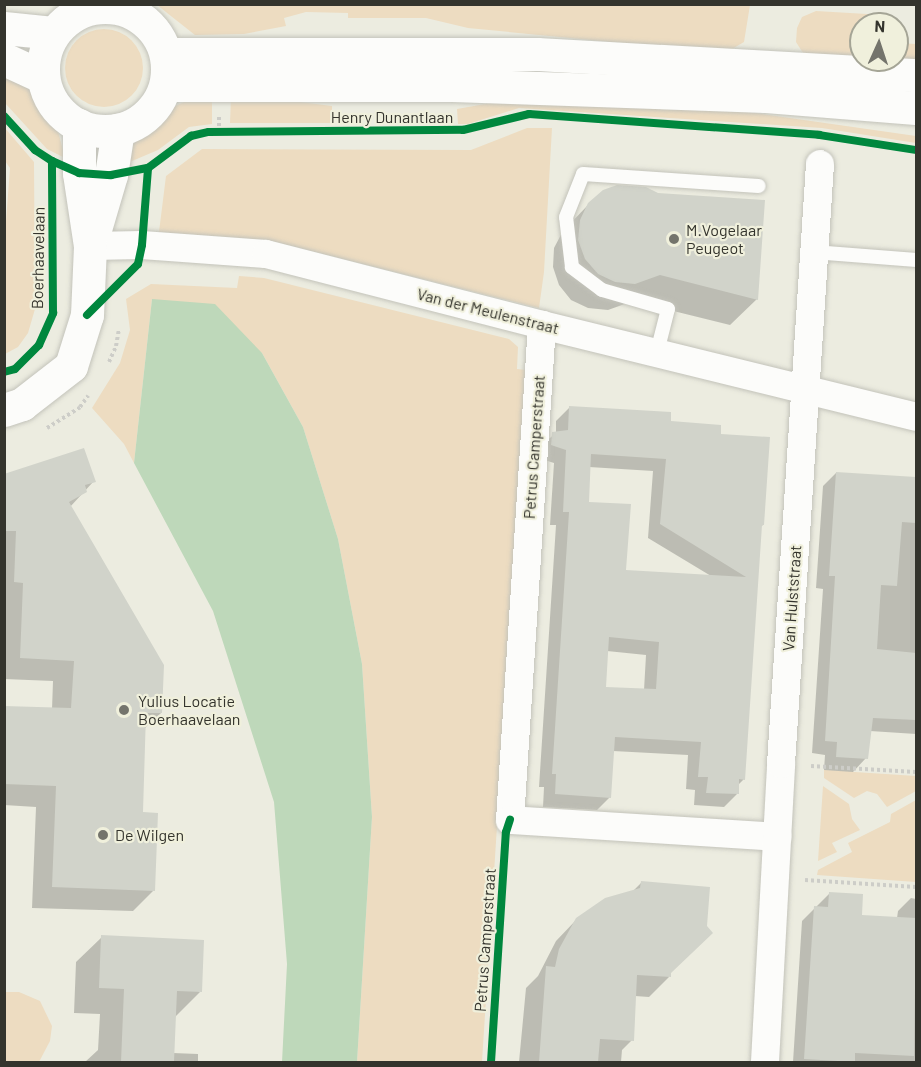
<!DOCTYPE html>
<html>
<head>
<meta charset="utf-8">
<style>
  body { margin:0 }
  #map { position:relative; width:921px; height:1067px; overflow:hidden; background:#ecece0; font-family:Barlow,sans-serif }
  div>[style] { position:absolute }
  .green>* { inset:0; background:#eddcc1 }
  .round { border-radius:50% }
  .water>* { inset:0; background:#bed8ba }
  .shadow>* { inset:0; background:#0003 }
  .building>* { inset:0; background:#d1d3ca }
  .path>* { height:4px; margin-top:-2px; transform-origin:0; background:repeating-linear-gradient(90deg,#cdcdc8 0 3px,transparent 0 6px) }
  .roads { filter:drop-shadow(0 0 2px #c3c3ba) drop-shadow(0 0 2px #c3c3ba) }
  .service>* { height:14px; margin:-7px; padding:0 7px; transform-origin:7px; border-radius:7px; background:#fcfcfa }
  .minor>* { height:28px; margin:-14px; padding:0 14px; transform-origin:14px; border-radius:14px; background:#fcfcfa }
  .tertiary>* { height:33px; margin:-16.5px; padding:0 16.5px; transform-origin:16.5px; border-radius:16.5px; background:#fcfcfa }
  .secondary>* { height:33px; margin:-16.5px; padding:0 16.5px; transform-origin:16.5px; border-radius:16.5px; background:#fcfcfa }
  .secondary>.ring { margin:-16.5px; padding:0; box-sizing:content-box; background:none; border:33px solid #fcfcfa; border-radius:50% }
  .cycleway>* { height:8px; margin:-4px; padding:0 4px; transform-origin:4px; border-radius:4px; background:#00873e }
  .dots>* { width:16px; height:16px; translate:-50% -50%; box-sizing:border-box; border:3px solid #f0f0dc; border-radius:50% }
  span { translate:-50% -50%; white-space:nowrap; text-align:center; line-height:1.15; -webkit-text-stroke:4.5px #f0f0dc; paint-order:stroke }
  .street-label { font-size:16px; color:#34342d }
  .poi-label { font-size:16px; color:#34342d }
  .left { translate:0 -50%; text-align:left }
  .frame { position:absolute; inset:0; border:6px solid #34342d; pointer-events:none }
  .north { position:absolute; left:849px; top:12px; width:60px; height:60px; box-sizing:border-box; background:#f0f0dc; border:2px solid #a5a596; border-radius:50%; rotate:3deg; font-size:16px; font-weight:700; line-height:24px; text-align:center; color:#34342d }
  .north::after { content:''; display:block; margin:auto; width:21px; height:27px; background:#74746c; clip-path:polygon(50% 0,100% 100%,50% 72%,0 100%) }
</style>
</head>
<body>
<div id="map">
  <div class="green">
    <i style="clip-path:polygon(157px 5px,750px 5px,744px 42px,732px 49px,714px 52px,468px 28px,426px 18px,348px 18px,348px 13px,306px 12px,284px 18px,286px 26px,244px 34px,195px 35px)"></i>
    <i style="clip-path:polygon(816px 11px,884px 15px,883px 24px,861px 24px,861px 60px,897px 60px,897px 43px,916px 44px,916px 66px,814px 61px,803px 53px,796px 42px,797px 28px,802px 17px)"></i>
    <i class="round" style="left:65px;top:29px;width:78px;height:78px"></i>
    <i style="clip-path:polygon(4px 69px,18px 77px,29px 89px,58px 131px,65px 158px,47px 149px,5px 103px)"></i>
    <i style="clip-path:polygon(251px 96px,332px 106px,332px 123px,230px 123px,231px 97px)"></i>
    <i style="clip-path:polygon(529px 96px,734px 110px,916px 136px,916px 143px,822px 128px,519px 108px,468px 124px,458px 124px,457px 109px)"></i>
    <i style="clip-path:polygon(212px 98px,212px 124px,189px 127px,158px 150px,125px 164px,126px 154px,133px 142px,173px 107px,184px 102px)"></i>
    <i style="clip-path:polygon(4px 127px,34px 162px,35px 309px,28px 333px,18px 347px,5px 354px,4px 248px,10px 168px,5px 161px)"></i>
    <i style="clip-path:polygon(527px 128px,552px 128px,544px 272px,539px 308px,271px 241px,159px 232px,166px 176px,202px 149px,471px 150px)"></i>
    <i style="clip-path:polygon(239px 276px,264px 278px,509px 339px,518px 347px,517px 369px,526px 370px,482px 1062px,357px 1062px,372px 817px,362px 664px,338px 539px,303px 427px,262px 353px,152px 299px,134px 463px,124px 444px,92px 408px,120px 363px,130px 330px,126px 299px,151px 284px,237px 288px)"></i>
    <i style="clip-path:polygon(824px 770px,916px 776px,916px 791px,887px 807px,877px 794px,867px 791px,854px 798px,824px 778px)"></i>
    <i style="clip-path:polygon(823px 786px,849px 804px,852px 819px,860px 830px,832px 843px,837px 852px,818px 861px)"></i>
    <i style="clip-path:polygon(916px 800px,916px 882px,817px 875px,818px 870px,852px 852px,848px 843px,890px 822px,891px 814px)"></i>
    <i style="clip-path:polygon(4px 992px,19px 992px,40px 1001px,52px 1026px,50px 1041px,39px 1062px,5px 1062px)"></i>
  </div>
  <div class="water">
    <i style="clip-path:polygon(152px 299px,215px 304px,262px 353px,303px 427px,338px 539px,362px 664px,372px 817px,357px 1062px,282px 1062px,287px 964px,274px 802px,213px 611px,134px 463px)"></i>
  </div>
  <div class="shadow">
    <i style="clip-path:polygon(589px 204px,757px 299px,730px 325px,633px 301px,608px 310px,588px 308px,571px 300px,559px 285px,553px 267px,554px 248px,563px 231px)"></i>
    <i style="clip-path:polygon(evenodd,570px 407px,669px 423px,719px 435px,763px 525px,760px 527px,744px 779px,738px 785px,737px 794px,724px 807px,694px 805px,695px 790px,686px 789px,688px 755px,613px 751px,610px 797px,597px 810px,543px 807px,544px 787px,539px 787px,556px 525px,550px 525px,554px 463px,538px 458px,539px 447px,556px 433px,556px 421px,570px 407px,589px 467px,653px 471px,648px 538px,711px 576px,625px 572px,587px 503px,589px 467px,570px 407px,607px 651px,646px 655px,644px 690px,604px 688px,607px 651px)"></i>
    <i style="clip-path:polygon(836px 473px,916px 478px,916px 734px,870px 731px,866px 758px,853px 772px,824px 770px,825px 755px,812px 753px,823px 589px,816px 588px,823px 486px)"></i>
    <i style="clip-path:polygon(4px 476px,94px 481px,70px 507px,161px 713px,144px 729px,141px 814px,154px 890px,133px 911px,32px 908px,36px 807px,4px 805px,4px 707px,52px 709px,53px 681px,4px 679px)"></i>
    <i style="clip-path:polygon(641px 883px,669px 977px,649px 997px,635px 996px,632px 1040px,622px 1050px,621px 1062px,519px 1062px,526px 988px,538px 976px,556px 941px,577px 919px,632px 892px)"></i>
    <i style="clip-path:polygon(830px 893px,860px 916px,897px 918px,898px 911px,911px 898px,916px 899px,916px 1062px,793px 1062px,802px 921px)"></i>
    <i style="clip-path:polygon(102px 937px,200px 992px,175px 1017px,173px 1053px,198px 1054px,198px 1062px,85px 1062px,98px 1050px,100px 1014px,74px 1013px,76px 962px)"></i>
  </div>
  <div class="building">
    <i style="clip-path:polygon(617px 185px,646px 187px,658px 193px,765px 200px,758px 300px,660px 275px,635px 284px,615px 282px,598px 274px,585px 259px,578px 240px,580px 220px,588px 203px,603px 190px)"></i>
    <i style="clip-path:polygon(evenodd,569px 406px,671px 412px,671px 421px,721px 425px,721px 434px,770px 437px,764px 525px,762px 525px,745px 780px,739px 779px,739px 794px,706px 793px,708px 777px,698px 777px,701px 742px,615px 737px,611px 798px,555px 794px,556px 774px,552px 774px,569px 512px,563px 512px,566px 450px,551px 445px,552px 432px,568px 430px,569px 406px,591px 454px,666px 459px,660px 524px,746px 577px,626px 570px,631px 504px,589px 502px,591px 454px,569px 406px,609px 637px,659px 642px,656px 689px,606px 687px,609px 637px)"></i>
    <i style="clip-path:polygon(84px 448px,96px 482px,85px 485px,87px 492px,69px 502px,164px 665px,162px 713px,146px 713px,143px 812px,158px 813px,155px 891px,52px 887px,56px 786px,4px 784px,4px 706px,71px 708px,74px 661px,20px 658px,23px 583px,14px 582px,16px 531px,4px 531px,4px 474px)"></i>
    <i style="clip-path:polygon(836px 472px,916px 477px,916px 523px,902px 522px,897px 586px,881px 585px,877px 649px,916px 653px,916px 720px,873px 718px,868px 759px,836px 757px,837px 742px,825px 741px,835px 576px,829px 576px)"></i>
    <i style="clip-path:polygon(641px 881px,710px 887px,707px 926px,713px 933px,671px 973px,671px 977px,637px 975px,634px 1041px,600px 1039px,598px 1062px,539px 1062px,546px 966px,555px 967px,559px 949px,576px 918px,605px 898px,640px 888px)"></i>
    <i style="clip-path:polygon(829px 892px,863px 894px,862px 915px,916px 918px,914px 1056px,855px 1053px,855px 1062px,804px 1059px,814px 906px,828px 907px)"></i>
    <i style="clip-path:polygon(101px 935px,204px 940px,202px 992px,177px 991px,174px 1062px,121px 1062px,124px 989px,99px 988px)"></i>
  </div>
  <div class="path">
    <i style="left:219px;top:132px;width:17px;rotate:-90deg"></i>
    <i style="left:109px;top:362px;width:17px;rotate:-66deg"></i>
    <i style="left:116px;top:346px;width:17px;rotate:-80deg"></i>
    <i style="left:47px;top:428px;width:39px;rotate:-32deg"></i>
    <i style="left:80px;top:407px;width:14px;rotate:-54deg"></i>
    <i style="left:811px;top:766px;width:105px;rotate:3.3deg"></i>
    <i style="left:805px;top:880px;width:111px;rotate:3.6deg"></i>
  </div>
  <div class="roads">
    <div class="service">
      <i style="left:814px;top:252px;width:102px;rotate:4.5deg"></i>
      <i style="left:657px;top:352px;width:44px;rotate:-75.7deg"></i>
      <i style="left:668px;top:309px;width:69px;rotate:-163.9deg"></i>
      <i style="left:602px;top:290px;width:38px;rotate:-143deg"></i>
      <i style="left:572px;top:267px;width:50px;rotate:-96.8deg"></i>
      <i style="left:566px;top:217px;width:46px;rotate:-68.4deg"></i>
      <i style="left:583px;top:174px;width:176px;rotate:3.9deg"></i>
    </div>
    <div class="minor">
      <i style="left:90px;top:246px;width:52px;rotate:-1.1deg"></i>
      <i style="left:142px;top:245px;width:124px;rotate:4.2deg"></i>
      <i style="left:266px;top:254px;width:285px;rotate:14.4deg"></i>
      <i style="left:542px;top:325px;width:385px;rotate:13.8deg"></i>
      <i style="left:542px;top:325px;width:496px;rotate:93.7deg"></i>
      <i style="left:510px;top:820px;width:268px;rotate:3.6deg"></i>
      <i style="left:765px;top:1062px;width:298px;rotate:-86.9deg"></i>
      <i style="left:781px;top:764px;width:601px;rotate:-86.28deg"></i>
    </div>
    <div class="tertiary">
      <i style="left:93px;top:236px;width:64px;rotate:-73.6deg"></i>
      <i style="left:111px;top:175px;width:46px;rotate:-81.2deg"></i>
      <i style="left:4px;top:410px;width:19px;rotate:-18deg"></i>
      <i style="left:22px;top:404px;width:62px;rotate:-37.8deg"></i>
      <i style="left:71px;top:366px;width:53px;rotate:-72.6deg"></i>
      <i style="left:87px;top:315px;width:69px;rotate:-87.5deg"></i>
      <i style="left:90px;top:246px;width:74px;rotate:-98.6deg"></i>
      <i style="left:79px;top:173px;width:48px;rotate:-90deg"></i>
    </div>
    <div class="secondary">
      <i class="ring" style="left:43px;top:7px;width:91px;height:91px"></i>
      <i style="left:4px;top:28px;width:49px;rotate:5.8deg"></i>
      <i style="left:166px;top:54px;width:371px"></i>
      <i style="left:537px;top:54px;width:380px;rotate:3.2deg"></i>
      <i style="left:4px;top:59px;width:43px;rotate:24.8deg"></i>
      <i style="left:166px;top:85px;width:287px"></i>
      <i style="left:453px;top:85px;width:313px;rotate:2deg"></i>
      <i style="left:766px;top:96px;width:150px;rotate:4.6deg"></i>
    </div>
  </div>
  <div class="cycleway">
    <i style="left:4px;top:116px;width:46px;rotate:47.6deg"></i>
    <i style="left:35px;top:150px;width:20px;rotate:33deg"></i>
    <i style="left:52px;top:161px;width:30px;rotate:24deg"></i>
    <i style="left:79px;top:173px;width:32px;rotate:4deg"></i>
    <i style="left:111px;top:175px;width:38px;rotate:-11deg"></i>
    <i style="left:148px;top:168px;width:54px;rotate:-36.7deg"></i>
    <i style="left:191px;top:136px;width:18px;rotate:-13deg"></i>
    <i style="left:209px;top:132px;width:254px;rotate:-0.5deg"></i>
    <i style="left:463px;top:130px;width:68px;rotate:-13.6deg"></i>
    <i style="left:529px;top:114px;width:291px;rotate:4.1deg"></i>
    <i style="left:819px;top:135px;width:98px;rotate:8.8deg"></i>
    <i style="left:87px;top:315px;width:72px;rotate:-45deg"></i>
    <i style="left:138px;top:264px;width:19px;rotate:-78deg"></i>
    <i style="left:142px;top:245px;width:77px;rotate:-85.5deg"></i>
    <i style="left:4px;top:372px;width:11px;rotate:-15deg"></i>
    <i style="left:15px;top:369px;width:34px;rotate:-45deg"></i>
    <i style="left:39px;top:345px;width:35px;rotate:-66deg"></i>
    <i style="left:53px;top:313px;width:152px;rotate:-90.4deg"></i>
    <i style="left:491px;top:1062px;width:230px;rotate:-86.3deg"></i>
    <i style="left:506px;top:832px;width:13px;rotate:-72deg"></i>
  </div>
  <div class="dots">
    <i style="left:674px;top:239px;background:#74746c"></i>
    <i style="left:124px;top:710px;background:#74746c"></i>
    <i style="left:103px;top:835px;background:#74746c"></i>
  </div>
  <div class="street-label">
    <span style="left:392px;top:117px">Henry Dunantlaan</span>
    <span style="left:38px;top:258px;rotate:-89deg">Boerhaavelaan</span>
    <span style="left:488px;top:311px;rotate:14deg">Van der Meulenstraat</span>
    <span style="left:534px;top:447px;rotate:-86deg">Petrus Camperstraat</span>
    <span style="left:792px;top:598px;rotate:-86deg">Van Hulststraat</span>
    <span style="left:485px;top:940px;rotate:-86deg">Petrus Camperstraat</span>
  </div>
  <div class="poi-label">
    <span class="left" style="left:686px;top:239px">M.Vogelaar<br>Peugeot</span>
    <span class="left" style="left:138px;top:710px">Yulius Locatie<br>Boerhaavelaan</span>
    <span class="left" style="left:115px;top:835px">De Wilgen</span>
  </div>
  <div class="frame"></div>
  <div class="north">N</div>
</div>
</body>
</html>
